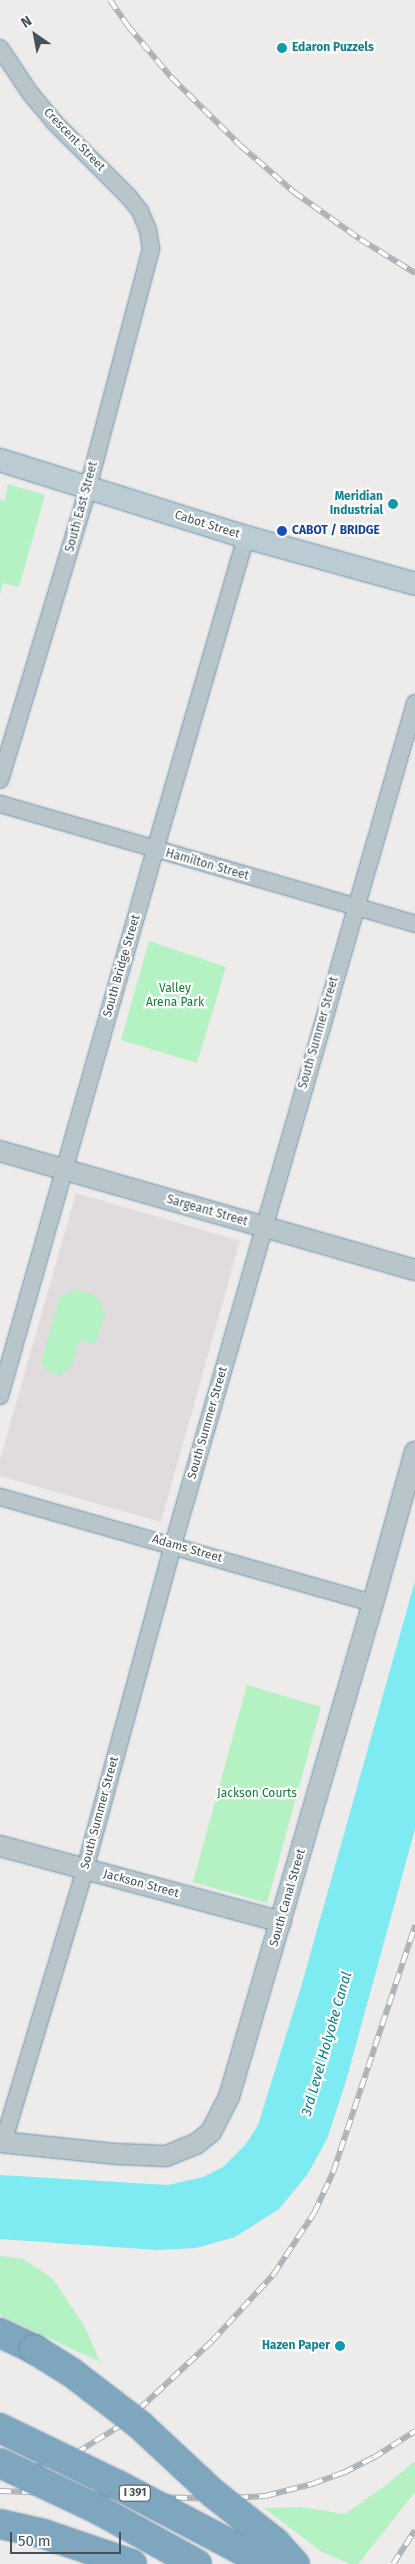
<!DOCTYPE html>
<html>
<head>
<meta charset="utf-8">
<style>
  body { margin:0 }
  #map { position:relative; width:415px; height:2564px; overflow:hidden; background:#eeebeb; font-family:"Fira Sans",sans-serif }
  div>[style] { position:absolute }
  .education>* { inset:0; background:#e0dcdd }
  .green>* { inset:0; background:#b4f1c3 }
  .water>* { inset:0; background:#7eeaf2 }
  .roads { filter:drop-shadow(0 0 1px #6a92ab) drop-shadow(0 0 1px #6a92ab) }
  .minor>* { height:16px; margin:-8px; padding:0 8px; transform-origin:8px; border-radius:8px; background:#b8c6cc }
  .tertiary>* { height:20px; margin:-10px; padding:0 10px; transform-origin:10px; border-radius:10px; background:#b8c6cc }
  .secondary>* { height:22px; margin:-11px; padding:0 11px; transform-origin:11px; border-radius:11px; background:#bacbd4 }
  .motorway>* { height:28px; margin:-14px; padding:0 14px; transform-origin:14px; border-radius:14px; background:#7ea7bf }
  .rail>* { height:5.5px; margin-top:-2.75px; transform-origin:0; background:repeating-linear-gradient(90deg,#fff 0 11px,#adb2b7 0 22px); box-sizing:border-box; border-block:1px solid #adb2b7 }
  .bridges { filter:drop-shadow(0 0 1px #6a92ab) drop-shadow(0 0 1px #6a92ab) }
  .motorway-bridge>* { height:28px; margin:-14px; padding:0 14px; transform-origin:14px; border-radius:14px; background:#7ea7bf }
  .dots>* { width:14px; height:14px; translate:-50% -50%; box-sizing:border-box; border:2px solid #fff; border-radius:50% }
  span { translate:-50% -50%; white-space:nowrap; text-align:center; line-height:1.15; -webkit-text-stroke:4.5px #fff; paint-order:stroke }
  .shield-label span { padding:1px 4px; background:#fff; border:1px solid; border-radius:4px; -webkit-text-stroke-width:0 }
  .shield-label { font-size:11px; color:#43525a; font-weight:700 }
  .culture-label { font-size:12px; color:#0d838f; font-weight:700 }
  .left { translate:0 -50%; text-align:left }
  .right { translate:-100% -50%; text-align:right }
  .street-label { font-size:12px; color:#43525a }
  .transit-label { font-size:12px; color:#164399; font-weight:700 }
  .park-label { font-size:12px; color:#107f37 }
  .water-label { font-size:14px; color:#067e86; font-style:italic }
  .north { position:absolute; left:10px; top:10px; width:50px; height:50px; -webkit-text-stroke:4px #fff; paint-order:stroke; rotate:327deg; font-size:14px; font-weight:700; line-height:20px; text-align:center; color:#43525a }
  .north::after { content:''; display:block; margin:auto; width:18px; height:22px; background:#43525a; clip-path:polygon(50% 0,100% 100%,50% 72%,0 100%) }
  .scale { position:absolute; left:10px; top:2532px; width:111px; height:22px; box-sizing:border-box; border:2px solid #43525a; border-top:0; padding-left:6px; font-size:15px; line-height:18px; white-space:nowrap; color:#43525a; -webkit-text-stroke:4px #fff; paint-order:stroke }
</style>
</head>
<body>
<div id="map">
  <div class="education">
    <i style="clip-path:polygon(76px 1193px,240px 1241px,161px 1522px,0 1476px,0 1459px)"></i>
  </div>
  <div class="green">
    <i style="clip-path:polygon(8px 484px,45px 495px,19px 587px,3px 583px,0 594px,0 499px,5px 500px)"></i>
    <i style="clip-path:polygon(149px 941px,226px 967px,197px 1063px,121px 1040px)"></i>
    <i style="clip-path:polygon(76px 1290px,89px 1293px,99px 1299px,105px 1315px,95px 1345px,80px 1340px,71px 1367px,59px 1375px,47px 1371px,41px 1362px,60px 1296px)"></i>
    <i style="clip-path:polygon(247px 1685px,321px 1707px,267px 1903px,193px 1882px)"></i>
    <i style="clip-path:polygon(0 2256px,24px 2259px,53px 2279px,85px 2327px,100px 2362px,0 2315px)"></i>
    <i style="clip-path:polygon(415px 2461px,415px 2492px,358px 2564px,351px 2564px,322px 2552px,264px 2508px,301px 2507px,345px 2514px,385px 2486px)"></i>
  </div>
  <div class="water">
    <i style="clip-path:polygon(415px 1581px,415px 1829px,346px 2081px,327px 2139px,307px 2175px,279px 2209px,235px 2237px,196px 2248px,157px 2250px,0 2239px,0 2175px,168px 2185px,203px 2177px,223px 2167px,246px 2144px,258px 2125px,301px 1987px)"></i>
  </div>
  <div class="roads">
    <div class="minor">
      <i style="left:0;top:48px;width:54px;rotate:56.3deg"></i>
      <i style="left:30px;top:93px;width:38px;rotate:50deg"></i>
      <i style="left:54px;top:122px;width:105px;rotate:45deg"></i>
      <i style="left:128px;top:196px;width:19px;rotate:51deg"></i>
      <i style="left:140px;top:211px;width:21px;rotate:67deg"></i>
      <i style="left:148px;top:230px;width:19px;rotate:81deg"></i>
      <i style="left:151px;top:249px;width:262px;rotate:104.8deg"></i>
      <i style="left:84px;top:502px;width:290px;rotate:106.8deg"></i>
      <i style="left:0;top:804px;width:432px;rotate:16.1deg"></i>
      <i style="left:0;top:1396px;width:568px;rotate:-74.15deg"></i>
      <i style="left:155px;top:850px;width:326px;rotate:-73.8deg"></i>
      <i style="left:0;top:1497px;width:388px;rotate:15.9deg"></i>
      <i style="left:3px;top:2143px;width:286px;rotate:-73.3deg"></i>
      <i style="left:85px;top:1869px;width:336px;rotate:-74.8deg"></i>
      <i style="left:173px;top:1545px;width:876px;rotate:-73.96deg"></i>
    </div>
    <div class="tertiary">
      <i style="left:0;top:1151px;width:432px;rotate:16deg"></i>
      <i style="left:0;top:1846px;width:291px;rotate:15.1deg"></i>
      <i style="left:0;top:2142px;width:118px;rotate:5.9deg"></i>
      <i style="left:117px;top:2154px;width:49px;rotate:2.3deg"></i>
      <i style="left:166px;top:2156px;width:32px;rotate:-22deg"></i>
      <i style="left:196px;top:2144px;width:19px;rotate:-39deg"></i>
      <i style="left:211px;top:2132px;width:39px;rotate:-63deg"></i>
      <i style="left:229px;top:2097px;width:515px;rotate:-73.75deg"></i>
      <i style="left:373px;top:1603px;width:157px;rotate:-74.5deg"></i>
    </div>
    <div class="secondary">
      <i style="left:0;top:460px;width:258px;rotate:17.4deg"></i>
      <i style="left:246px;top:537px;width:175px;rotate:15.5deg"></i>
    </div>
    <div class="motorway">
      <i style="left:0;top:2333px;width:38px;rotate:25deg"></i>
      <i style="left:0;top:2524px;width:45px;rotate:12.8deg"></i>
      <i style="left:44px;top:2534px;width:93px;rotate:18.8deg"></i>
    </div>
  </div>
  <div class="rail">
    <i style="left:110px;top:0;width:32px;rotate:55deg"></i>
    <i style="left:128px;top:26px;width:68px;rotate:49.8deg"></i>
    <i style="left:172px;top:78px;width:95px;rotate:44.6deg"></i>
    <i style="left:240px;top:145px;width:72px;rotate:41deg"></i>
    <i style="left:294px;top:192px;width:81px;rotate:35.5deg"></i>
    <i style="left:360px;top:239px;width:65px;rotate:31.7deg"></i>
    <i style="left:0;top:2474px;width:52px;rotate:-12.2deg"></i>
    <i style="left:51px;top:2463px;width:27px;rotate:-22deg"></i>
    <i style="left:76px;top:2453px;width:55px;rotate:-31.7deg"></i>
    <i style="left:123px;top:2424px;width:122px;rotate:-43deg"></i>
    <i style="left:212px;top:2341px;width:90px;rotate:-47.3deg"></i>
    <i style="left:273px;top:2275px;width:74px;rotate:-56.5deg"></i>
    <i style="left:314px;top:2213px;width:45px;rotate:-65.1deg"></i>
    <i style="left:333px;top:2172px;width:260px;rotate:-71.6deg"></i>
    <i style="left:0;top:2491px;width:215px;rotate:2.1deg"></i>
    <i style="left:215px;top:2499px;width:50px;rotate:-3.4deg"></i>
    <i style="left:265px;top:2496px;width:49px;rotate:-14.3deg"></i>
    <i style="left:312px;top:2484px;width:33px;rotate:-20deg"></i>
    <i style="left:343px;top:2473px;width:34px;rotate:-27deg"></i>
    <i style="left:373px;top:2458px;width:50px;rotate:-32.7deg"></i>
    <i style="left:393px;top:2564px;width:40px;rotate:-57.1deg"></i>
  </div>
  <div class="bridges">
    <div class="motorway-bridge">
      <i style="left:34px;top:2349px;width:44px;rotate:31.9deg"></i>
      <i style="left:71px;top:2372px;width:87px;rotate:37.5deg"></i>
      <i style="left:140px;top:2425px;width:101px;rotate:43deg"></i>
      <i style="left:214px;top:2494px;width:78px;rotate:38.2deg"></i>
      <i style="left:275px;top:2542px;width:30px;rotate:48deg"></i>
      <i style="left:0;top:2428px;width:129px;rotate:25.8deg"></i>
      <i style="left:116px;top:2484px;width:172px;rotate:27.8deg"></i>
      <i style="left:0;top:2463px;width:110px;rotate:25.4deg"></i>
      <i style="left:99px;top:2510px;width:112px;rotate:28.9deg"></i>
    </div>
  </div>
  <div class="dots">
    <i style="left:282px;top:48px;background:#0f9aa8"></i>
    <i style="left:393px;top:504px;background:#0f9aa8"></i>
    <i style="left:282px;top:531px;background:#1a4fb4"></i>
    <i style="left:340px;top:2346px;background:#0f9aa8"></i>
  </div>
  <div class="shield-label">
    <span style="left:135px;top:2493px">I 391</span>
  </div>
  <div class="culture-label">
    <span class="left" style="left:292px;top:48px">Edaron Puzzels</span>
    <span class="right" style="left:383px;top:504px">Meridian<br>Industrial</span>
    <span class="right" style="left:330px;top:2346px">Hazen Paper</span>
  </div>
  <div class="street-label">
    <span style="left:74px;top:140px;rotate:46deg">Crescent Street</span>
    <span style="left:82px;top:507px;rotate:-75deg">South East Street</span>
    <span style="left:207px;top:525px;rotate:17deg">Cabot Street</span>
    <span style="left:207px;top:865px;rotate:16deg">Hamilton Street</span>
    <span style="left:122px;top:966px;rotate:-74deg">South Bridge Street</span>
    <span style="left:319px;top:1033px;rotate:-74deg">South Summer Street</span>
    <span style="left:207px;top:1211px;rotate:16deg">Sargeant Street</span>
    <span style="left:208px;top:1423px;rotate:-74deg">South Summer Street</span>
    <span style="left:187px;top:1549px;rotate:16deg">Adams Street</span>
    <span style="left:100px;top:1813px;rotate:-75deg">South Summer Street</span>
    <span style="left:141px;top:1884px;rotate:15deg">Jackson Street</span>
    <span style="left:288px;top:1898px;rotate:-74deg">South Canal Street</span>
  </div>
  <div class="transit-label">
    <span class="left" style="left:292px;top:531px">CABOT / BRIDGE</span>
  </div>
  <div class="park-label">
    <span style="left:175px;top:996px">Valley<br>Arena Park</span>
    <span style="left:257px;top:1794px">Jackson Courts</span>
  </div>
  <div class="water-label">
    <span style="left:327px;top:2044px;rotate:-74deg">3rd Level Holyoke Canal</span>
  </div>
  <div class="north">N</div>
  <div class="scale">50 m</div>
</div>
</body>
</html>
